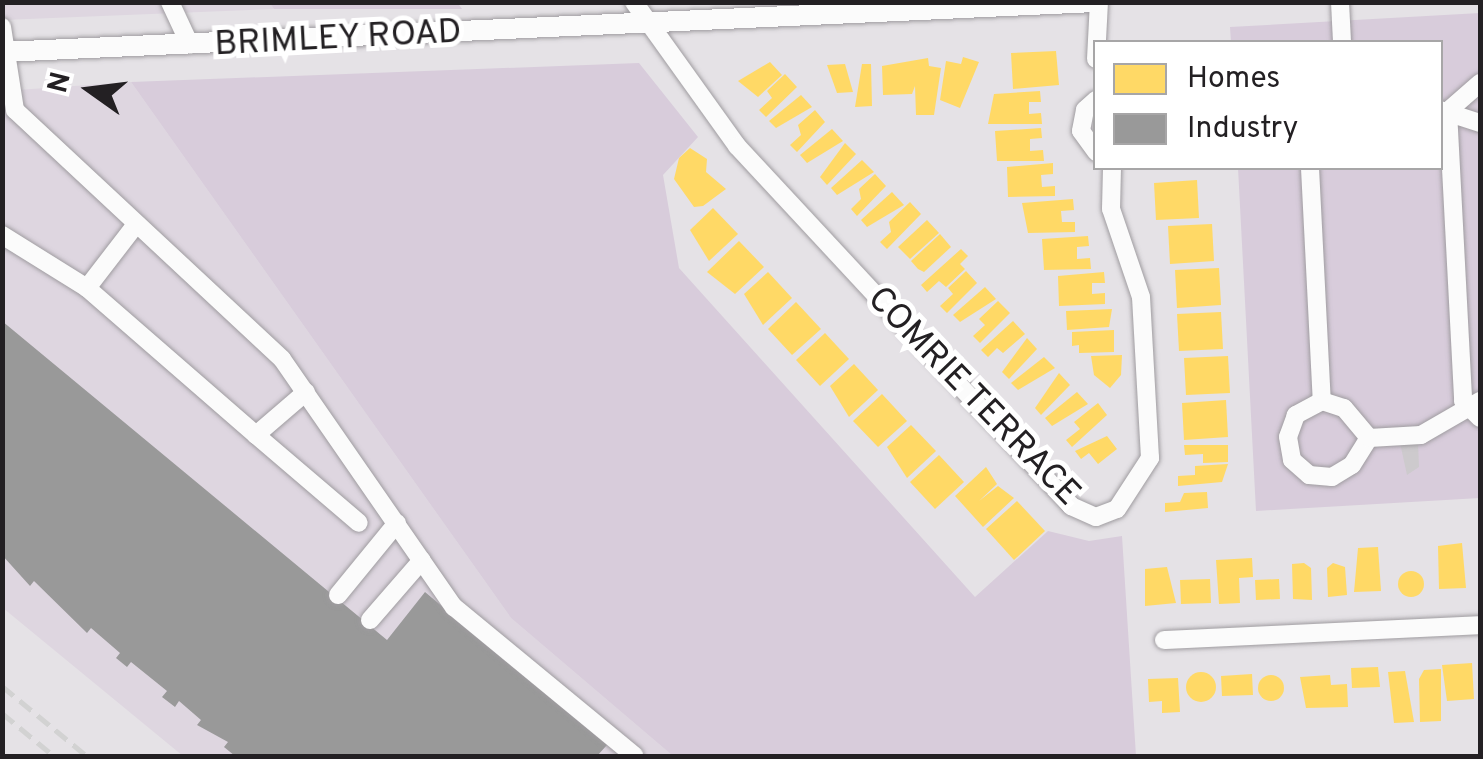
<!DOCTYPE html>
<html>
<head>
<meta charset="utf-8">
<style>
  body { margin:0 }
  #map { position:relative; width:1483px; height:759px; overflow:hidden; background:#e5e2e6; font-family:Overpass,sans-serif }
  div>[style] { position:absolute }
  .built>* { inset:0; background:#ded6e0 }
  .green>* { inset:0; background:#d8ccdb }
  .homes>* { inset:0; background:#ffd966 }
  .round { border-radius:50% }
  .industry>* { inset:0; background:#999 }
  .building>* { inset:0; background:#cdcacd }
  .roads { filter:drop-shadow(0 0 2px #9f9ca0) drop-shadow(0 0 2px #9f9ca0) }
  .minor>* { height:18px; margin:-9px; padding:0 9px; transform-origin:9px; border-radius:9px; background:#fbfbfb }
  .major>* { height:20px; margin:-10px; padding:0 10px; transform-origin:10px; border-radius:10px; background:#fbfbfb }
  .rail>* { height:5px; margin-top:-2.5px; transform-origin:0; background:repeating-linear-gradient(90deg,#d2d2d2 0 15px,transparent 0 23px) }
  span { translate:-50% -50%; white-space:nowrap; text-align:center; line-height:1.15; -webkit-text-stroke:10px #fff; paint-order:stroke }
  .street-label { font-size:35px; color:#232023 }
  .frame { position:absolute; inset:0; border:5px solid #232023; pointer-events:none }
  .legend { position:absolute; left:1093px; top:40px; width:350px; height:130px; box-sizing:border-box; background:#fff; border:2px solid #a7a6a7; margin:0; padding:12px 18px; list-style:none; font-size:30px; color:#232023 }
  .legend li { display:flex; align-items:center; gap:20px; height:50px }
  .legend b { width:50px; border:2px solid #a7a6a7 }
  .north { position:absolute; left:40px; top:40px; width:100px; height:100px; -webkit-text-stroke:8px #fff; paint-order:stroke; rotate:284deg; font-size:28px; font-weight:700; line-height:40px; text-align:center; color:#232023 }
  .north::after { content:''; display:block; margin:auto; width:35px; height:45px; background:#232023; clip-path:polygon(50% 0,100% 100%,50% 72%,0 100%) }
</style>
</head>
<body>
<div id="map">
  <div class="built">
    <i style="clip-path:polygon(270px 2px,274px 9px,3px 20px,2px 3px)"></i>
    <i style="clip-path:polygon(131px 82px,511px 618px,673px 756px,183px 756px,3px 608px,3px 91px)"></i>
  </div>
  <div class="green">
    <i style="clip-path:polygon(457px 2px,462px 9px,274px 9px,270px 3px)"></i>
    <i style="clip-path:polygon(1480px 13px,1480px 498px,1256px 511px,1238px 168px,1440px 168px,1440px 42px,1231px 42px,1230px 27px)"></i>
    <i style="clip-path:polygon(639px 63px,698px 137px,663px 175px,679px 268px,975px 597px,1048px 531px,1089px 541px,1122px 536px,1136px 756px,673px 756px,511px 618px,131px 82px)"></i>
  </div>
  <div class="homes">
    <i style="clip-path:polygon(1056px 51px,1059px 85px,1013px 89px,1011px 53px)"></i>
    <i style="clip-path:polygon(963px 57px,979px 62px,960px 108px,940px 100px,946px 61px,961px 64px)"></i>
    <i style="clip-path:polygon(928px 58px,929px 66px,941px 68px,934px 115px,916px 115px,915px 86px,912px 94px,883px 95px,882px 66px)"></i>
    <i style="clip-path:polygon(770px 62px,782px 75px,758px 97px,738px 81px)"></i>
    <i style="clip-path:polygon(845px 64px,853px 92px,837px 93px,827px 65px)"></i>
    <i style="clip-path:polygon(862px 64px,871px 64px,872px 106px,855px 107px)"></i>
    <i style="clip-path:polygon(785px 74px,797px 87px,766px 117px,759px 110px,772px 98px,767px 91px)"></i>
    <i style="clip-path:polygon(1040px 91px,1041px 102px,1029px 102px,1029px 114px,1041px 113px,1042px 124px,988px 124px,994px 94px)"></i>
    <i style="clip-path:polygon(801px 95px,812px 107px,776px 128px,769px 121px)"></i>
    <i style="clip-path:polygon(815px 110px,825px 122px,797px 152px,790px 145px,801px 135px,798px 125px)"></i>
    <i style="clip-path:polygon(1041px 128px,1042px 138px,1030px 139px,1030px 151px,1043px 150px,1044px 161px,997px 161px,995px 131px)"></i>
    <i style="clip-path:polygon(832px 129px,843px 141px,807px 163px,800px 155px)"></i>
    <i style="clip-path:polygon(845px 143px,856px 154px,827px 185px,820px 177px)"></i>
    <i style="clip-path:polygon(690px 148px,707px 159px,706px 172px,726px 189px,703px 206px,694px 207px,674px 179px,679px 158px)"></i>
    <i style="clip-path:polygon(862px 160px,874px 172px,837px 195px,831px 188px)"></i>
    <i style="clip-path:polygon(1053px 163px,1053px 174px,1041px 175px,1042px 187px,1055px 186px,1055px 196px,1008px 197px,1007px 167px)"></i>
    <i style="clip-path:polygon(875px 174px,886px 186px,857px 216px,851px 209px,861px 199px,859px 189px)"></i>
    <i style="clip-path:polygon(1197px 180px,1199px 218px,1156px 220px,1154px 183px)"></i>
    <i style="clip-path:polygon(892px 192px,904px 205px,867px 227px,861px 220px)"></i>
    <i style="clip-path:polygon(1073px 199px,1074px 210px,1061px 211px,1062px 222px,1075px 222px,1075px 232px,1028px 233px,1022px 203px)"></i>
    <i style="clip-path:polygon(910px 202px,921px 214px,887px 249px,880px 242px,891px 232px,889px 222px)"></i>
    <i style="clip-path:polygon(713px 208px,738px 234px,709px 261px,690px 230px)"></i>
    <i style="clip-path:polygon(927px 220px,939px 233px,910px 259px,898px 247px)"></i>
    <i style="clip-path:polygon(1212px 224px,1214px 261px,1170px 264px,1168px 226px)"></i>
    <i style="clip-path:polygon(940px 234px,951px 247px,924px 272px,918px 269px,911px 261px)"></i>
    <i style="clip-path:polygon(1088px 236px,1089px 246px,1077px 247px,1077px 259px,1090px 258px,1091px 269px,1044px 270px,1042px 239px)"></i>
    <i style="clip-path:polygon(739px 241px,764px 267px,735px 294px,707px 272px)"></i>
    <i style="clip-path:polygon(961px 249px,968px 256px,960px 264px,965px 269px,946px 287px,939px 281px,927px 292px,921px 285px)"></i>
    <i style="clip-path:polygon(1219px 268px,1221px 305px,1177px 308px,1175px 270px)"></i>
    <i style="clip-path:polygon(966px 271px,977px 283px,947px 313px,940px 306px,953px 294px,948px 288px)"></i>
    <i style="clip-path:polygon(768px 272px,792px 298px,763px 325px,744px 294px)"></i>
    <i style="clip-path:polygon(1104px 272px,1105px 283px,1092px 283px,1092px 294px,1105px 293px,1105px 304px,1059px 306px,1058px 276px)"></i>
    <i style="clip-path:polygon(985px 287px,996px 299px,960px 322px,953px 315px)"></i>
    <i style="clip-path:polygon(998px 301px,1010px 313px,980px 343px,973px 336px,985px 325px,979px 319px)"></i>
    <i style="clip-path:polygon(796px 302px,821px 329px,792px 355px,768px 329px)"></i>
    <i style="clip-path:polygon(1112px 309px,1109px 327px,1067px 330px,1066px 311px)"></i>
    <i style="clip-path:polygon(1221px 312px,1223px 349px,1179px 351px,1177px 314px)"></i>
    <i style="clip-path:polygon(1013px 321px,1025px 334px,1003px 353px,997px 348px,988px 357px,981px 350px)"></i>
    <i style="clip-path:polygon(1114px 330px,1114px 352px,1079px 353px,1079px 345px,1072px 346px,1072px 332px)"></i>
    <i style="clip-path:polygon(825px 333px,849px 359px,820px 386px,796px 360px)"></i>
    <i style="clip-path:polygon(1027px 338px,1037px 349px,1009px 379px,1002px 372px)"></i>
    <i style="clip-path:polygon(1122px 355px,1121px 375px,1110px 388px,1094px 375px,1091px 356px)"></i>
    <i style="clip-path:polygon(1228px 356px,1230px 393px,1186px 395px,1184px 358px)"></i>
    <i style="clip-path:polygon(1044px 357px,1055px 368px,1018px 390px,1011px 383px)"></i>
    <i style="clip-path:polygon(854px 364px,878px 390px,849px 417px,830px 386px)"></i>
    <i style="clip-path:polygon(1059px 373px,1070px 385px,1041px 415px,1035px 408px)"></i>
    <i style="clip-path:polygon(1077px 392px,1088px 404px,1052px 426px,1045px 418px)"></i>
    <i style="clip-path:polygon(882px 394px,907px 421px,878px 447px,853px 421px)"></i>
    <i style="clip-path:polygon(1226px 400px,1228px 437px,1184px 440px,1182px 403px)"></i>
    <i style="clip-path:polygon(1098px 403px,1107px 415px,1072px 447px,1066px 440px,1080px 429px,1074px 422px)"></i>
    <i style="clip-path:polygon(911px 425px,936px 451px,907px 478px,887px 447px)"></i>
    <i style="clip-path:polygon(1107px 436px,1117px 449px,1098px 464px,1089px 453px,1081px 459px,1075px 451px)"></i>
    <i style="clip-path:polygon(1184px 445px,1228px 445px,1228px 462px,1203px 463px,1203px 454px,1185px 455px)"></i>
    <i style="clip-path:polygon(939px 455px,964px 482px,935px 509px,910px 482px)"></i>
    <i style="clip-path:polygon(1228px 464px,1222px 482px,1178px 486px,1178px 476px,1195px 475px,1195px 466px)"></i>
    <i style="clip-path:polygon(986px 467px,997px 484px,979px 501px,998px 486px,1014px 498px,983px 527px,955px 496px)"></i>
    <i style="clip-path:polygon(1207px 492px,1208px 508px,1165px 512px,1165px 503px,1180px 502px,1184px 493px)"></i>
    <i style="clip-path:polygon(1017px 501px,1045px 531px,1014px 560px,986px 529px)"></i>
    <i style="clip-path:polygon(1462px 543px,1466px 588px,1439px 589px,1438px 546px)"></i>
    <i style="clip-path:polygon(1378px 547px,1381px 591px,1354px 592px,1358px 548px)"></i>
    <i style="clip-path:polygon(1252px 558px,1253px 577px,1239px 578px,1240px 603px,1219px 604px,1216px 560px)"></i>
    <i style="clip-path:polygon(1304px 563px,1311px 568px,1312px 600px,1293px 599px,1292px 564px)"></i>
    <i style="clip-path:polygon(1333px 563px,1345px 567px,1347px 595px,1328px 597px,1327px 568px)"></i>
    <i style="clip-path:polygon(1167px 567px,1176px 603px,1145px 606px,1145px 569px)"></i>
    <i class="round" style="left:1398px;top:571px;width:26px;height:26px"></i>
    <i style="clip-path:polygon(1210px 579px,1211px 603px,1181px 604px,1180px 580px)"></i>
    <i style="clip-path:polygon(1279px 579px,1280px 599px,1256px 600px,1255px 580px)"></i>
    <i style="clip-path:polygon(1472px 663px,1474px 699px,1447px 701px,1442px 665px)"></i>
    <i style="clip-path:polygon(1378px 667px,1380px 687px,1352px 688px,1351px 668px)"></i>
    <i style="clip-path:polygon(1441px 669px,1441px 721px,1420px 722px,1419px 679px,1424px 670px)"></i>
    <i style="clip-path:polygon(1405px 671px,1414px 722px,1394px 723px,1388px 672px)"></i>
    <i class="round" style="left:1186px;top:672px;width:30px;height:30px"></i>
    <i style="clip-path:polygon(1252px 674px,1253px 695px,1222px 696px,1221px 676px)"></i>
    <i class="round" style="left:1258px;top:675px;width:26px;height:26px"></i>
    <i style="clip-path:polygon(1330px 675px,1331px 685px,1347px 684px,1348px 707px,1306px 708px,1300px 677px)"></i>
    <i style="clip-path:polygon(1178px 678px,1180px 712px,1162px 713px,1162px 701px,1149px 702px,1148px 679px)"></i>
  </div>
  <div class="industry">
    <i style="clip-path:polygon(2px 321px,387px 640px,425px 592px,607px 745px,597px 756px,235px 756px,224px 747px,228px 742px,197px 725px,201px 720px,179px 701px,175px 707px,162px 697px,167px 691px,131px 662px,127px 667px,116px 658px,120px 653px,91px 628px,87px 633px,34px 581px,30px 586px,2px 555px)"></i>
  </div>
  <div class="building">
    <i style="clip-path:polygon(1418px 442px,1419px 467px,1407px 475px,1400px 443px)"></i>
  </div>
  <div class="roads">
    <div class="minor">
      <i style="left:170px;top:2px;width:47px;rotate:65.1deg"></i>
      <i style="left:634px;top:2px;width:177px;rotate:54.4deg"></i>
      <i style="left:737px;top:146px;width:491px;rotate:47.1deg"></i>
      <i style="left:1071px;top:506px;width:27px;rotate:24deg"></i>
      <i style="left:1096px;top:517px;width:22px;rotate:-21deg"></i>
      <i style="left:1117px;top:509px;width:61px;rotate:-57.1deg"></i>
      <i style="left:1150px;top:458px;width:161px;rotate:-93.2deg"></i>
      <i style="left:1141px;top:297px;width:93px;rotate:-108.8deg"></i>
      <i style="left:1111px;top:209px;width:41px;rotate:-88.6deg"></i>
      <i style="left:1340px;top:2px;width:40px;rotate:87.1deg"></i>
      <i style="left:2px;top:27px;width:84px;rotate:81.1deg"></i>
      <i style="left:15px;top:110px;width:365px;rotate:43deg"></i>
      <i style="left:282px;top:359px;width:302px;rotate:55.3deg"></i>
      <i style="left:454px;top:607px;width:234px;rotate:39.5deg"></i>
      <i style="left:1096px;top:59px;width:57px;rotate:-87deg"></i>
      <i style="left:1480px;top:83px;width:43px;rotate:138.8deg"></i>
      <i style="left:1448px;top:111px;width:290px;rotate:87deg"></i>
      <i style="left:1463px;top:401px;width:24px;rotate:45deg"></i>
      <i style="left:1096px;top:100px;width:15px;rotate:138deg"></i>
      <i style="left:1085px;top:110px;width:21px;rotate:101deg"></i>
      <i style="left:1081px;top:131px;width:26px;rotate:54deg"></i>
      <i style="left:1440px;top:110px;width:42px;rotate:18deg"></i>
      <i style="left:1310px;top:168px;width:233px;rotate:87.1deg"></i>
      <i style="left:1322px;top:401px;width:30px;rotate:152deg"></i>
      <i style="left:1296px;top:415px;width:23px;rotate:110deg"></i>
      <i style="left:1288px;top:437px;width:23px;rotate:80deg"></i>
      <i style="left:1292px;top:460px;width:23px;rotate:41deg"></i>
      <i style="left:1309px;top:475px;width:23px;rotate:5deg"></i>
      <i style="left:1332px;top:477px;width:23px;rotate:-31deg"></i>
      <i style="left:1352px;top:465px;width:32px;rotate:-58deg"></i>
      <i style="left:1369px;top:438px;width:52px;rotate:-3.3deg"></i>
      <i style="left:1421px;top:435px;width:68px;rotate:-30deg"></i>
      <i style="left:2px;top:235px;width:100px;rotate:31.9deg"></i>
      <i style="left:87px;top:288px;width:224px;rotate:41deg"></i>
      <i style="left:87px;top:288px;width:77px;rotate:-52.4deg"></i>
      <i style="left:306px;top:392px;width:66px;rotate:139.3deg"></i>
      <i style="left:256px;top:435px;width:135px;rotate:40.5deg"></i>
      <i style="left:1322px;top:401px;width:23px;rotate:18deg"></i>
      <i style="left:1344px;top:408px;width:39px;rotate:50deg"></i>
      <i style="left:338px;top:595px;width:93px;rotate:-50.7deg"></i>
      <i style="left:370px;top:620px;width:79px;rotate:-49.1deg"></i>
      <i style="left:1164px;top:640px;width:316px;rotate:-2.7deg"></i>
    </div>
    <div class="major">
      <i style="left:2px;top:52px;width:1093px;rotate:-2.62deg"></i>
    </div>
  </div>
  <div class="rail">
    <i style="left:2px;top:686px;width:110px;rotate:39.5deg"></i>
    <i style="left:2px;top:713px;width:67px;rotate:39.6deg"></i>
  </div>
  <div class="street-label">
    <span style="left:338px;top:39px;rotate:-3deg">BRIMLEY ROAD</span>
    <span style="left:973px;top:397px;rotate:46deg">COMRIE TERRACE</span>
  </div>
  <div class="frame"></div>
  <ul class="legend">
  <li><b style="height:28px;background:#ffd966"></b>Homes</li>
  <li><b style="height:28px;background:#999"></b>Industry</li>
  </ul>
  <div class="north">N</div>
</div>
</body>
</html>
